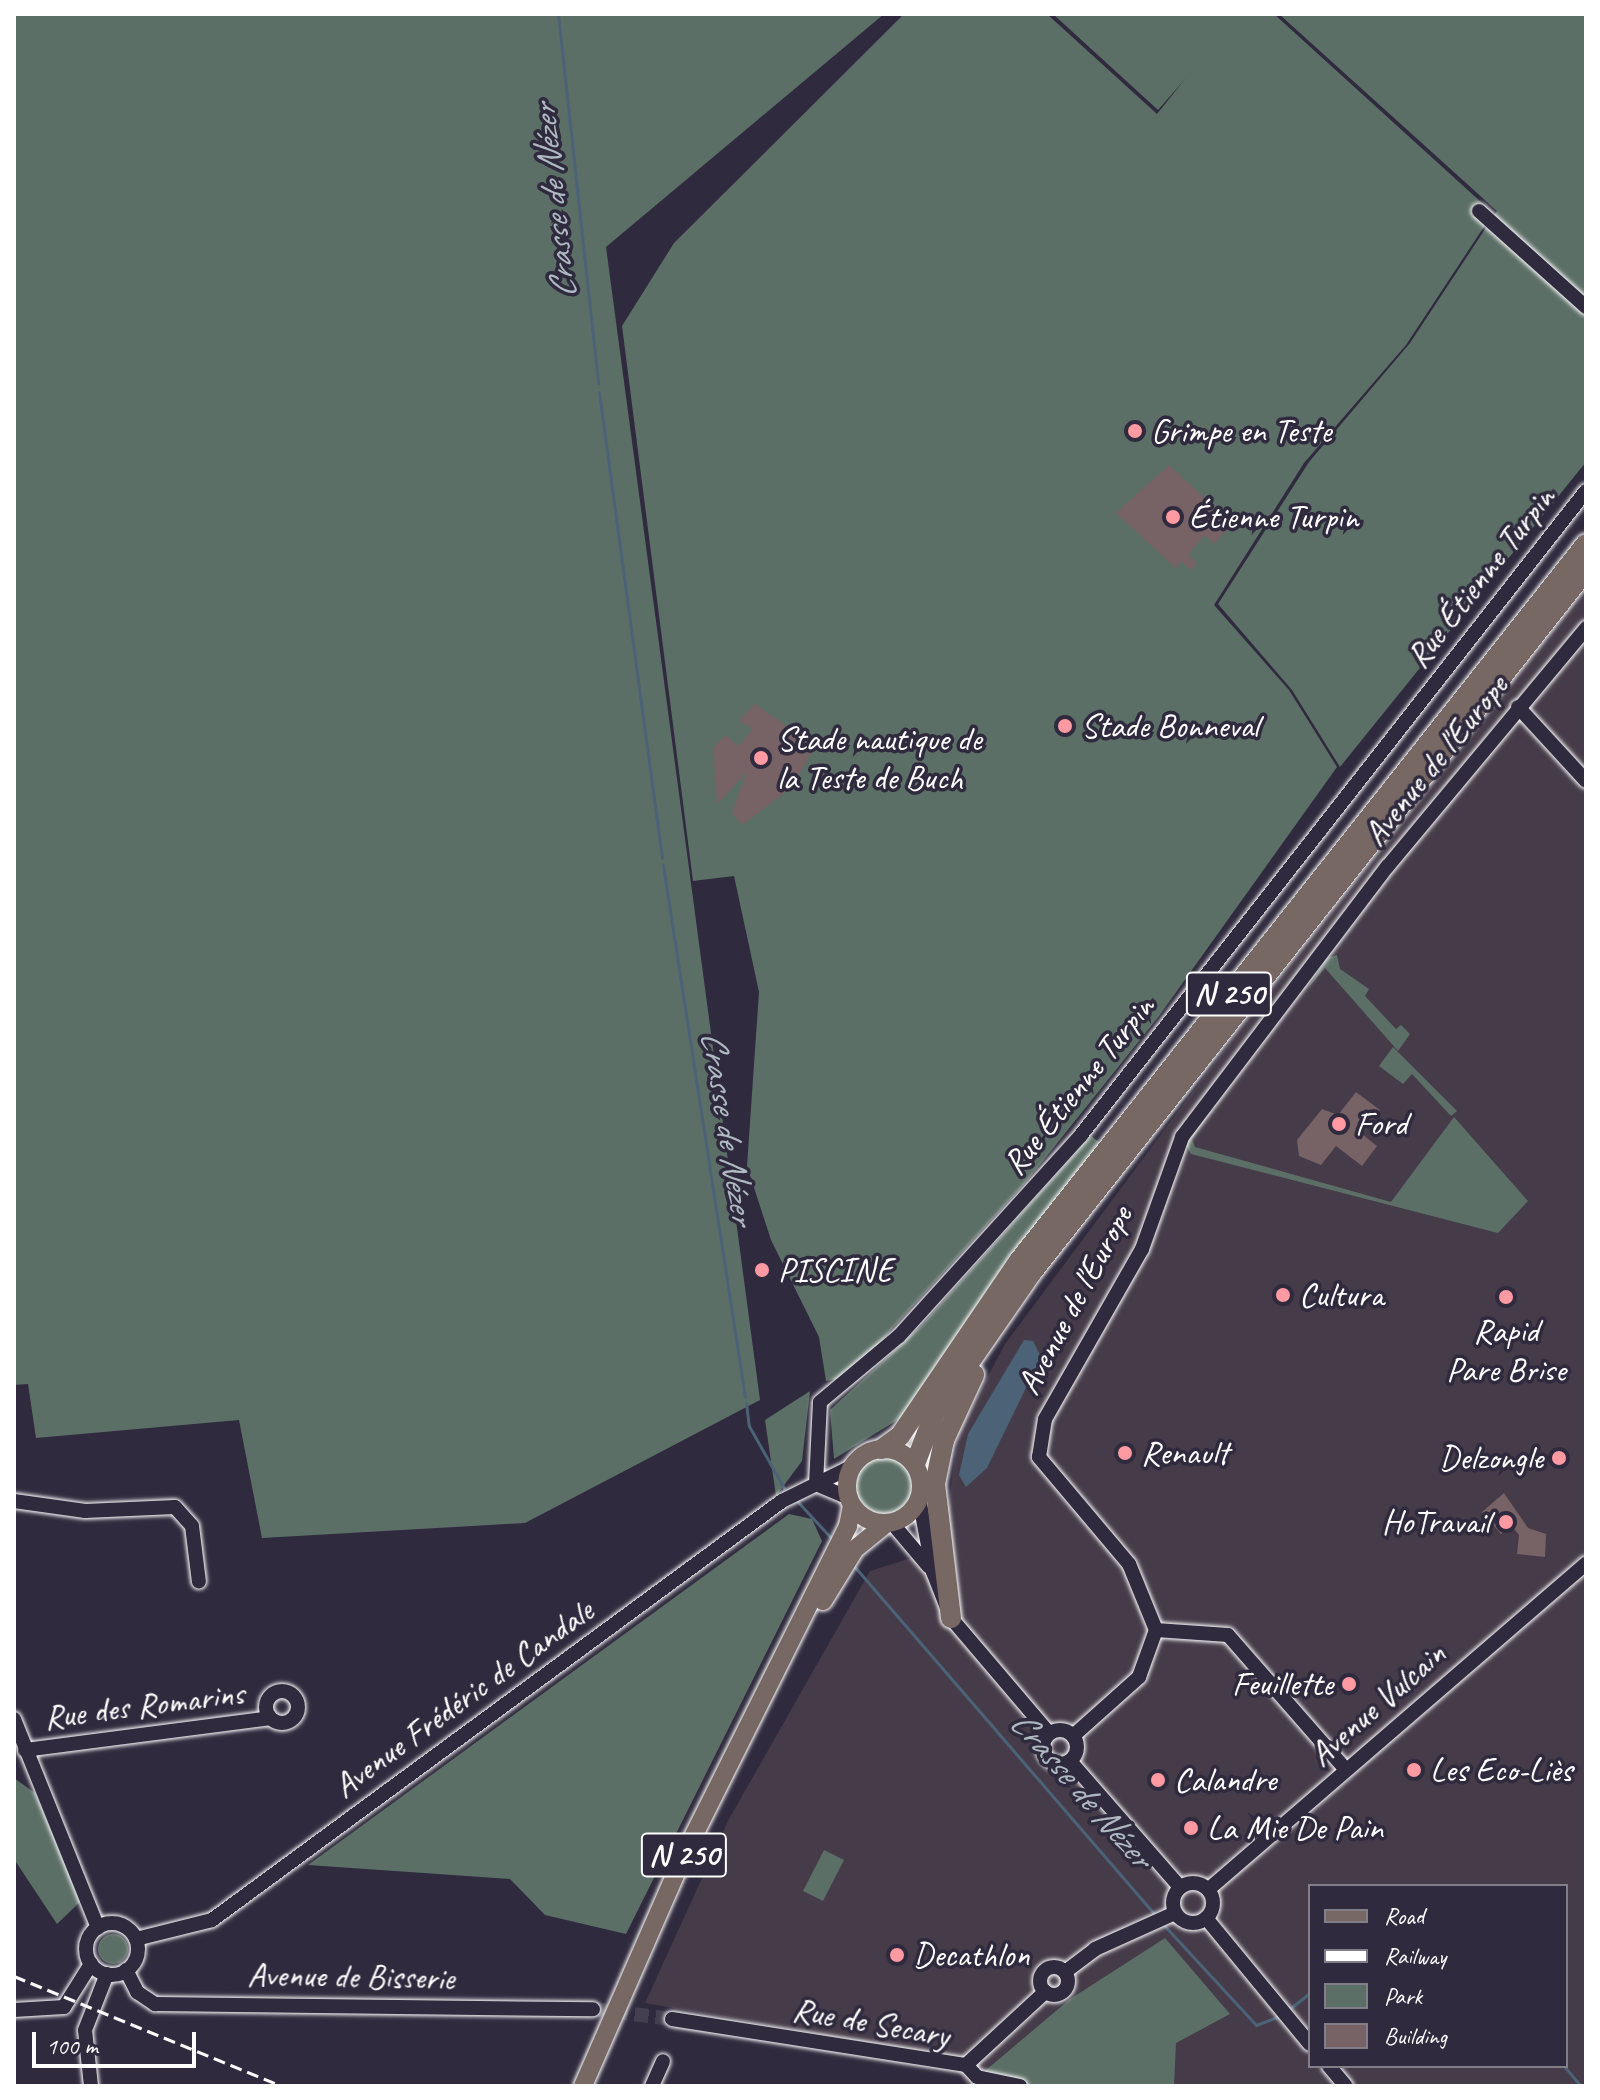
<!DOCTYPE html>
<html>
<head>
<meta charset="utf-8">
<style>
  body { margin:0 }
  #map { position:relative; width:1600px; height:2100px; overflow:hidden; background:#2f2a3d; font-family:Caveat,sans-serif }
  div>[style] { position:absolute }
  .built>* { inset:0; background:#453b49 }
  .green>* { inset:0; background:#5c6f67 }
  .round { border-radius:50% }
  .water>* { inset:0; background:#4c6377 }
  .stream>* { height:3px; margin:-1.5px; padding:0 1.5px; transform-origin:1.5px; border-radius:1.5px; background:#4c6377 }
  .building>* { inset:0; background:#776265 }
  .minor-tunnel>* { height:14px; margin-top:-7px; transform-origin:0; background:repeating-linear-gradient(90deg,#443f50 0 14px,transparent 0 21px) }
  .roads { filter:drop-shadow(0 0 2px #fff) drop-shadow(0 0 2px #fff) }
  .minor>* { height:14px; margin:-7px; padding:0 7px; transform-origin:7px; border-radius:7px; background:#2f2a3d }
  .minor>.ring { margin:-7px; padding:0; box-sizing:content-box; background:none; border:14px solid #2f2a3d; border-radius:50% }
  .major>* { height:18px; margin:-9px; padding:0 9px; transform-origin:9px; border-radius:9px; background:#776864 }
  .major>.ring { margin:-9px; padding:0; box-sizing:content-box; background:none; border:18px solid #776864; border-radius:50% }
  .highway>* { height:20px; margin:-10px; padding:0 10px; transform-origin:10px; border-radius:10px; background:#776864 }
  .rail>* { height:3px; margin-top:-1.5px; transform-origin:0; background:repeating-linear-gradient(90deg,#fff 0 12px,transparent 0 18px) }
  .dots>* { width:22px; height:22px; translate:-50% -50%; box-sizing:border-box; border:4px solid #2f2a3d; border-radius:50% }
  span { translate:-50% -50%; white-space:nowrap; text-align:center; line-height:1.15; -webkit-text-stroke:7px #2f2a3d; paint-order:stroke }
  .shield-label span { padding:2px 6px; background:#2f2a3d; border:2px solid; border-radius:6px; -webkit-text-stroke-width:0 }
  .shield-label { font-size:32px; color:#fff; font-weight:700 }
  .poi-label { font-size:34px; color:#fff }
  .left { translate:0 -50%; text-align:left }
  .right { translate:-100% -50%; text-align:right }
  .street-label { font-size:34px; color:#fff }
  .water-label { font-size:36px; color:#aeb9c2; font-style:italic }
  .frame { position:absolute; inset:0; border:16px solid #fff; pointer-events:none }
  .legend { position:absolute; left:1308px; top:1884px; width:260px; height:184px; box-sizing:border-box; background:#2f2a3d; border:2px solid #827f8b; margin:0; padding:10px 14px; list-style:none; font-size:24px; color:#fff }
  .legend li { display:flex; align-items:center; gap:16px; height:40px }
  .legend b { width:40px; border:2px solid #827f8b }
  .scale { position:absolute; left:32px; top:2032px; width:164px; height:36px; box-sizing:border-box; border:4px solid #fff; border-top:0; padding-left:10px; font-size:24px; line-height:28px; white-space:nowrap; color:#fff; -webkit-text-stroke:6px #2f2a3d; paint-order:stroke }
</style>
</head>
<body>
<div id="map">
  <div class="built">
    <i style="clip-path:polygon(evenodd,1586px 588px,1586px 2086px,1174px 2086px,1165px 1938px,1070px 1999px,967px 2086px,949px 2057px,645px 2003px,729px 1819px,870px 1571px,943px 1548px,958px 1433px,1005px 1344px,1238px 1031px,1586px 588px,1310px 1886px,1566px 1886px,1566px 2066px,1310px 2066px,1310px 1886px)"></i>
  </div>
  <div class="green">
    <i style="clip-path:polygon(14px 14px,884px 14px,606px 247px,760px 1400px,525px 1523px,262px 1538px,239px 1420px,36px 1438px,28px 1384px,14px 1385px)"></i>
    <i style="clip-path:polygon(904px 14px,1047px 14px,1157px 114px,1186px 78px,1158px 110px,1053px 14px,1274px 14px,1493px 213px,1406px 345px,1304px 463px,1214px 605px,1289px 690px,1337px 767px,1159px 1016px,1026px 1182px,849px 1376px,826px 1381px,819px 1337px,771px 1240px,747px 1166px,759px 992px,734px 876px,693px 881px,622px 326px,674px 243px)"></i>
    <i style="clip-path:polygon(1279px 14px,1586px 14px,1586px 462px,1340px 767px,1292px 690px,1218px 604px,1309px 462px,1410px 343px,1497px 211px)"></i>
    <i style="clip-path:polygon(1337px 955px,1340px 969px,1369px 989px,1365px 996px,1396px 1029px,1401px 1025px,1410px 1034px,1398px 1051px,1325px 968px,1308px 988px,1327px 958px)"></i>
    <i style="clip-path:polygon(1393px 1047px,1457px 1111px,1451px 1116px,1412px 1074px,1403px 1084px,1379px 1066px)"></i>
    <i style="clip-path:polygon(1224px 1092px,1192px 1139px,1195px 1147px,1391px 1202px,1454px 1117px,1528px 1201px,1498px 1233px,1191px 1154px,1185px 1144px)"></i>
    <i style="clip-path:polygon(1091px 1136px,1103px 1145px,907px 1414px,834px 1459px,830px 1410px,921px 1326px)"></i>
    <i style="clip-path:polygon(810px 1391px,802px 1461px,776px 1496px,765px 1420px)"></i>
    <i class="round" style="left:854px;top:1457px;width:58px;height:58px"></i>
    <i style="clip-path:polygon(789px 1514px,812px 1519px,822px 1541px,626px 1934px,545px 1915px,510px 1879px,308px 1865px)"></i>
    <i style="clip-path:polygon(14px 1778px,35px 1793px,81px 1901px,57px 1924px,14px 1859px)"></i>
    <i style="clip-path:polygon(824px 1850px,844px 1860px,823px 1901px,803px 1891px)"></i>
    <i class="round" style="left:98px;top:1934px;width:30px;height:30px"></i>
    <i style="clip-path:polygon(1165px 1938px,1230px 2014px,1176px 2043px,1174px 2086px,967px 2086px,1070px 1999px)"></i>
  </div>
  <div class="water">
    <i style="clip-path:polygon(1024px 1340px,1033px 1341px,1041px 1357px,987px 1468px,966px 1487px,959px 1475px,968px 1434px)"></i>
  </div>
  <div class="stream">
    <i style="left:558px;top:14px;width:372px;rotate:83.8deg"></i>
    <i style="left:599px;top:392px;width:470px;rotate:82.3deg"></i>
    <i style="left:663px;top:865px;width:538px;rotate:81.24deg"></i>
    <i style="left:746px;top:1403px;width:23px;rotate:83deg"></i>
    <i style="left:749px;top:1426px;width:71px;rotate:60.6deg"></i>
    <i style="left:798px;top:1502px;width:50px;rotate:47.4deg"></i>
    <i style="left:854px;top:1566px;width:464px;rotate:49.2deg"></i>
    <i style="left:1162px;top:1923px;width:139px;rotate:47.3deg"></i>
    <i style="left:1256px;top:2025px;width:25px;rotate:-21deg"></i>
    <i style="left:1288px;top:2010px;width:28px;rotate:-38deg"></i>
    <i style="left:1564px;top:2066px;width:26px;rotate:50deg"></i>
  </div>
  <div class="building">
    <i style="clip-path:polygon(1169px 465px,1233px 524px,1214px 544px,1205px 535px,1188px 554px,1197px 563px,1191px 570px,1181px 561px,1176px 568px,1116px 513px)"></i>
    <i style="clip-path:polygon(755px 704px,815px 746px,792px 787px,742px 825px,732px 813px,747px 772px,717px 804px,713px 748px,726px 735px,738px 746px,753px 729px,739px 721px)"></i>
    <i style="clip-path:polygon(1356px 1092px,1380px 1110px,1362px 1134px,1377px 1146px,1362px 1166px,1336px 1146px,1321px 1165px,1299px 1156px,1297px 1140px,1322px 1109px,1338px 1115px)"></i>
    <i style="clip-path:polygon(1504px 1493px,1528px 1528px,1546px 1534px,1545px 1557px,1517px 1554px,1519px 1535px,1511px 1525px,1501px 1534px,1482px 1512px)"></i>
  </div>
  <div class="minor-tunnel">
    <i style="left:593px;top:2009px;width:80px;rotate:7.2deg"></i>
  </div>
  <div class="roads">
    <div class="minor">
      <i style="left:1479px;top:211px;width:144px;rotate:41.9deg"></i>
      <i style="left:1518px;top:707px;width:100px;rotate:47.4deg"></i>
      <i style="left:816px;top:1484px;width:82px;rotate:-87.2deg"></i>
      <i style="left:820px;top:1402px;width:103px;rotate:-39.9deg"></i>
      <i style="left:899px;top:1336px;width:271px;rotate:-47.8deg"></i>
      <i style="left:1081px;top:1135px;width:818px;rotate:-51.9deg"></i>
      <i style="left:816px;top:1484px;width:36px;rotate:23deg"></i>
      <i style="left:919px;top:1498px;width:75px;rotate:79.3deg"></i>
      <i style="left:933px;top:1572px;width:49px;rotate:68.6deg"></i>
      <i style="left:951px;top:1618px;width:151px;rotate:49.6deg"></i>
      <i style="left:14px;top:1501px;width:72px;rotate:8deg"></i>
      <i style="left:85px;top:1511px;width:90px;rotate:-2.5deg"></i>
      <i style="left:175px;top:1507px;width:25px;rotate:48deg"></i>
      <i style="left:192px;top:1526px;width:56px;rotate:82.9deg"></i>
      <i style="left:892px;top:1523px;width:57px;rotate:49.9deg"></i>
      <i style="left:1156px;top:1630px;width:72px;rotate:4deg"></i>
      <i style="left:1228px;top:1635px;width:179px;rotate:48.8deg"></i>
      <i class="ring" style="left:266px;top:1691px;width:18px;height:18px"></i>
      <i style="left:14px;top:1719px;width:225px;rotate:68.1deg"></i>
      <i class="ring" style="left:1043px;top:1730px;width:20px;height:20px"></i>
      <i style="left:1073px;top:1736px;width:89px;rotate:-41.8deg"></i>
      <i style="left:1139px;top:1677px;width:50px;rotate:-70.1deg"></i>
      <i style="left:1156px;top:1630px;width:71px;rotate:-112.2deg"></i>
      <i style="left:1129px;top:1564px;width:140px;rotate:-130.1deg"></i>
      <i style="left:1039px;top:1457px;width:38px;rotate:-81deg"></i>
      <i style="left:1045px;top:1419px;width:196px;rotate:-60.3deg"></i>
      <i style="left:1142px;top:1249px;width:119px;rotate:-70.3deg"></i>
      <i style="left:1182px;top:1137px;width:340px;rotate:-52.8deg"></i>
      <i style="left:1388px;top:866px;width:310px;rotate:-50.2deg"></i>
      <i style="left:25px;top:1750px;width:247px;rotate:-7.4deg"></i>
      <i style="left:1070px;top:1761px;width:167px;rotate:48.9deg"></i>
      <i class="ring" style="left:1173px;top:1883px;width:26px;height:26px"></i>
      <i style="left:1209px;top:1889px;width:498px;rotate:-40.8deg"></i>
      <i style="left:1206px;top:1918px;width:163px;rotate:50.5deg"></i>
      <i class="ring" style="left:86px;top:1923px;width:38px;height:38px"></i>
      <i style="left:136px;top:1939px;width:78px;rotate:-14deg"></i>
      <i style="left:212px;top:1920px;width:707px;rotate:-36.32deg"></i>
      <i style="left:782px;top:1501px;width:79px;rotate:-26.2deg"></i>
      <i class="ring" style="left:1040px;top:1967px;width:14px;height:14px"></i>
      <i style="left:126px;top:1970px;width:25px;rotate:63deg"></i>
      <i style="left:137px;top:1992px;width:22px;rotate:34deg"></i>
      <i style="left:155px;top:2004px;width:438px;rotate:0.7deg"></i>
      <i style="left:1065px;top:1972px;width:38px;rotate:-37deg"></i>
      <i style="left:1095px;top:1949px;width:88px;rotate:-24.2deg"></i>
      <i style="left:14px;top:2010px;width:50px;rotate:-3.4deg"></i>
      <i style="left:64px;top:2007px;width:51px;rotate:-57.9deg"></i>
      <i style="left:672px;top:2019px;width:298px;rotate:8.9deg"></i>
      <i style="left:966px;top:2065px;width:108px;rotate:-42.7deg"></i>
      <i style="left:966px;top:2065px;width:16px;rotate:47deg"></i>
      <i style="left:977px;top:2077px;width:44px;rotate:11.8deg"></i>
      <i style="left:1329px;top:2066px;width:26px;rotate:50deg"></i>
      <i style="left:91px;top:2086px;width:56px;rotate:-96.1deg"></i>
      <i style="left:85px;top:2030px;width:60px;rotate:-68.6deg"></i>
      <i style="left:652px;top:2086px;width:27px;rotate:-66deg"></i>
    </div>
    <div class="major">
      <i class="ring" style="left:847px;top:1449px;width:56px;height:56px"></i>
      <i style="left:823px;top:1601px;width:61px;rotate:-58.4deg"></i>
      <i style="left:855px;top:1549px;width:40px;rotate:-39deg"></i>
      <i style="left:583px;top:2086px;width:248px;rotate:-66.4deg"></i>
      <i style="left:682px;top:1859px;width:372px;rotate:-63.5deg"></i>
      <i style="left:848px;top:1526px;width:21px;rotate:-79deg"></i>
    </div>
    <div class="highway">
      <i style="left:882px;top:1449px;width:22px;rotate:-36deg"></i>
      <i style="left:900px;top:1436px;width:212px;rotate:-55.8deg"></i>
      <i style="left:1019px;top:1261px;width:914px;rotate:-51.66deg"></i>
      <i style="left:915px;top:1464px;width:56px;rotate:-69deg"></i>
      <i style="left:935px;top:1412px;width:170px;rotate:-55.3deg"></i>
      <i style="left:1032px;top:1272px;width:894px;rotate:-51.72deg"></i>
      <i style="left:951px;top:1618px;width:135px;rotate:-96.8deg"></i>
      <i style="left:935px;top:1484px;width:45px;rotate:-78.4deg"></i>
      <i style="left:944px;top:1440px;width:72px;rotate:-65.2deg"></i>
    </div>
  </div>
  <div class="rail">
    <i style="left:14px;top:1976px;width:290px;rotate:22.3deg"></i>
  </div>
  <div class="dots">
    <i style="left:1135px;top:431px;background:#ff9aa2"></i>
    <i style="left:1173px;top:517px;background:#ff9aa2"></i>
    <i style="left:1065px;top:726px;background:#ff9aa2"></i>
    <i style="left:761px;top:758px;background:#ff9aa2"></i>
    <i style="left:1339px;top:1124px;background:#ff9aa2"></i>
    <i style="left:762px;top:1270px;background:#ff9aa2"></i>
    <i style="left:1283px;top:1295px;background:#ff9aa2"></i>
    <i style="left:1506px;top:1297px;background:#ff9aa2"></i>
    <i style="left:1125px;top:1453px;background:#ff9aa2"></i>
    <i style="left:1559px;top:1458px;background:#ff9aa2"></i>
    <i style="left:1506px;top:1522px;background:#ff9aa2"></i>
    <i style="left:1349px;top:1684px;background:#ff9aa2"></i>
    <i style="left:1414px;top:1770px;background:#ff9aa2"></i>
    <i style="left:1158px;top:1780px;background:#ff9aa2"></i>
    <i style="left:1191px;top:1828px;background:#ff9aa2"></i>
    <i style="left:897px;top:1955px;background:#ff9aa2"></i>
  </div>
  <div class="shield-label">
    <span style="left:1229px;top:994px">N 250</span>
    <span style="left:684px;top:1855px">N 250</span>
  </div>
  <div class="poi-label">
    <span class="left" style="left:1151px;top:431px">Grimpe en Teste</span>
    <span class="left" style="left:1189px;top:517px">Étienne Turpin</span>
    <span class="left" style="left:1081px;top:726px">Stade Bonneval</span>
    <span class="left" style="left:777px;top:758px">Stade nautique de<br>la Teste de Buch</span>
    <span class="left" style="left:1355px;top:1124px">Ford</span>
    <span class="left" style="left:778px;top:1270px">PISCINE</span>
    <span class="left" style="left:1299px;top:1295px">Cultura</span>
    <span style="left:1506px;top:1350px">Rapid<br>Pare Brise</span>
    <span class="left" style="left:1141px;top:1453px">Renault</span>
    <span class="right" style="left:1543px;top:1458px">Delzongle</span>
    <span class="right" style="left:1490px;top:1522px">HoTravail</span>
    <span class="right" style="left:1333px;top:1684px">Feuillette</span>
    <span class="left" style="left:1430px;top:1770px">Les Eco-Liès</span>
    <span class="left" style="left:1174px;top:1780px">Calandre</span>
    <span class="left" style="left:1207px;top:1828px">La Mie De Pain</span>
    <span class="left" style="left:913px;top:1955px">Decathlon</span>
  </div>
  <div class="street-label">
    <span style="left:1480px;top:577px;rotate:-52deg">Rue Étienne Turpin</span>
    <span style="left:1435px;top:760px;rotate:-51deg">Avenue de l'Europe</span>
    <span style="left:1078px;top:1085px;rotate:-51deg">Rue Étienne Turpin</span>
    <span style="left:1074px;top:1300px;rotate:-62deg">Avenue de l'Europe</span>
    <span style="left:463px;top:1698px;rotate:-36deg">Avenue Frédéric de Candale</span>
    <span style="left:1377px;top:1704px;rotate:-41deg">Avenue Vulcain</span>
    <span style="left:144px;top:1705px;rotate:-7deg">Rue des Romarins</span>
    <span style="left:351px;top:1976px;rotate:1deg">Avenue de Bisserie</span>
    <span style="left:871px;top:2022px;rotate:10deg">Rue de Secary</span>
  </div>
  <div class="water-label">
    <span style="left:554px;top:202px;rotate:-96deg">Crasse de Nézer</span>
    <span style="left:728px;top:1127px;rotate:81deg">Crasse de Nézer</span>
    <span style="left:1081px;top:1789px;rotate:49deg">Crasse de Nézer</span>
  </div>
  <div class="frame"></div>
  <ul class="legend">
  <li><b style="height:10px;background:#776864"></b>Road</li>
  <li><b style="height:10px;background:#fff"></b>Railway</li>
  <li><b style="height:22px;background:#5c6f67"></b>Park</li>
  <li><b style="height:22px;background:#776265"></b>Building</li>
  </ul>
  <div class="scale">100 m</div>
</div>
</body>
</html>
